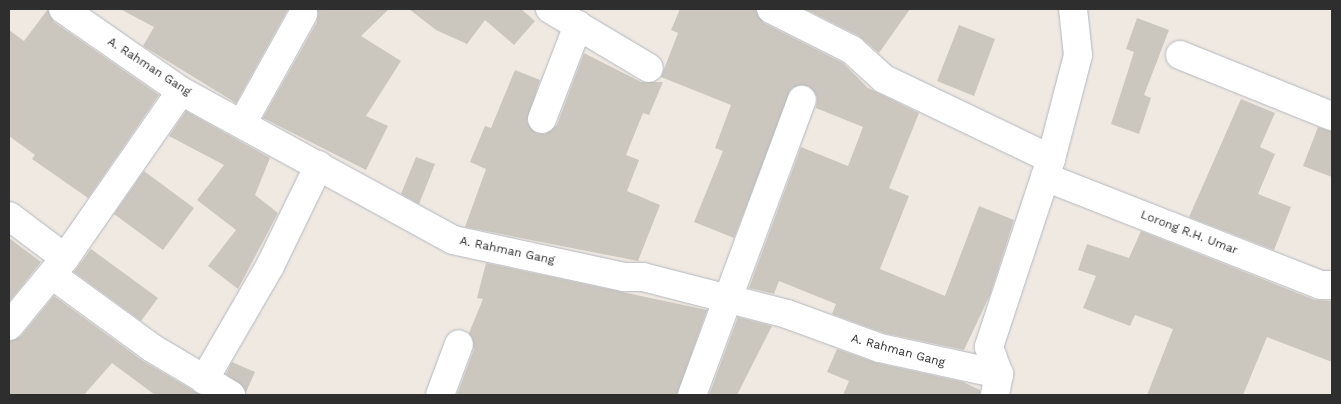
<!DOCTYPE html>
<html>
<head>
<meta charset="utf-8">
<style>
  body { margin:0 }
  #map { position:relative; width:1341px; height:404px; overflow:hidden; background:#efe9e1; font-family:"Work Sans",sans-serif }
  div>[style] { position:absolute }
  .building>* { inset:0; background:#cbc7bf }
  .roads { filter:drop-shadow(0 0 1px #b4b7c1) drop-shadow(0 0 1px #b4b7c1) }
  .street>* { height:28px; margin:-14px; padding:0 14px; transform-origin:14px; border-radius:14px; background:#fff }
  span { translate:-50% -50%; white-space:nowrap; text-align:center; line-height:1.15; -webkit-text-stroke:4px #fff; paint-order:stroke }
  .street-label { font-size:12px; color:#2e2e2e }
  .frame { position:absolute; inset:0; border:10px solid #2e2e2e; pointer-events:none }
</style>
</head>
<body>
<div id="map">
  <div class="building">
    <i style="clip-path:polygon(48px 9px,54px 22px,159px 95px,88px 198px,32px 159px,35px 155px,9px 136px,9px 30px,24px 41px)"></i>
    <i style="clip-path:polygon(120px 9px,288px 9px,236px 103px,143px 46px,154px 27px)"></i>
    <i style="clip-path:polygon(317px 9px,389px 9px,361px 36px,401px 61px,366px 116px,388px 126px,366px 170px,263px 118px,317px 22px)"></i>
    <i style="clip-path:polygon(409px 9px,521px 9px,535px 21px,514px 45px,485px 20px,467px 44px,436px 30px)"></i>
    <i style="clip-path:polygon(680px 9px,756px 9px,764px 23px,843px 63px,868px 88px,919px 113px,889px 188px,909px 196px,880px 269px,945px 296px,979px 206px,1014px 220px,990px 295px,964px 350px,884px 333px,832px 314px,836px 304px,779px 281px,774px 294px,749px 288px,801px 147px,848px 166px,863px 127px,816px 108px,817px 97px,808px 86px,792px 88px,734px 238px,694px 222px,723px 151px,715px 148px,731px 105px,661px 77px,678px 33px,671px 30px)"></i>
    <i style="clip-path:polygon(805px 9px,910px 9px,879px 53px,859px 36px)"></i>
    <i style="clip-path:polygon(1137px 18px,1169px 30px,1144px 95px,1151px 98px,1139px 134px,1111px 124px,1134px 52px,1126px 49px)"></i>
    <i style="clip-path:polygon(959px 25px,995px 39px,974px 96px,937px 81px)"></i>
    <i style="clip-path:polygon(584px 53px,641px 82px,663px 82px,649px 115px,643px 113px,626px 155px,639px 160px,627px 191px,660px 205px,638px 261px,465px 227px,486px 169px,470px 162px,485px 126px,491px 128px,515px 70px,540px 80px,527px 121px,536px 133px,545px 134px,557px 125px)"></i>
    <i style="clip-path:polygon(1241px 99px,1275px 113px,1260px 147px,1275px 154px,1258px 194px,1291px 207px,1274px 250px,1189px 217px)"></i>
    <i style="clip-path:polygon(186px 111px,270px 158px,255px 195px,278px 213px,238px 289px,208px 266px,236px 230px,197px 200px,224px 165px,169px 136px)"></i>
    <i style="clip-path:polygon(1318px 127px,1332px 131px,1332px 177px,1303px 166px)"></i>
    <i style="clip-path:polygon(416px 157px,435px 164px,419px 204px,401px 194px)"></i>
    <i style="clip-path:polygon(144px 171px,194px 208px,163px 250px,114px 214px)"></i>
    <i style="clip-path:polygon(1141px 231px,1315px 300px,1332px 301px,1332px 362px,1267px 337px,1243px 395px,1147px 395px,1173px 329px,1135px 315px,1130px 326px,1083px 308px,1096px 276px,1078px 270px,1087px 244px,1129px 258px)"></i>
    <i style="clip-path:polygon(9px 238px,41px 262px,9px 302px)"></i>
    <i style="clip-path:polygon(91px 249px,158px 298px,141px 321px,74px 272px)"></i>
    <i style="clip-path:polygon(486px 263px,707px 310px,677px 395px,457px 395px,474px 349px,469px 333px,483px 299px,477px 298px)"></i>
    <i style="clip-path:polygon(54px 296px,143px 361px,201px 395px,155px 395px,112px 363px,84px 395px,9px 395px,9px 341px,21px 336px)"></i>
    <i style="clip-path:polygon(738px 317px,772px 326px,737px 395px,709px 395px)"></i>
    <i style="clip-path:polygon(837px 349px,877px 363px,963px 382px,980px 390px,980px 395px,843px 395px,849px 381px,827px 372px)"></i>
    <i style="clip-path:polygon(232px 362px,255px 372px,246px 392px,226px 374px)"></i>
  </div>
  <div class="roads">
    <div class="street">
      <i style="left:63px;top:9px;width:144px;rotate:34.8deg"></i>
      <i style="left:181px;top:91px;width:310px;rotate:28.7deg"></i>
      <i style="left:453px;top:240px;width:175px;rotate:12.2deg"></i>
      <i style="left:624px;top:277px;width:19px"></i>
      <i style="left:643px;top:277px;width:149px;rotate:14.4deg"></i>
      <i style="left:787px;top:314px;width:99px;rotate:20.1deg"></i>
      <i style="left:880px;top:348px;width:122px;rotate:12.3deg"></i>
      <i style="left:550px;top:9px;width:115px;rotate:30.8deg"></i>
      <i style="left:771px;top:9px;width:91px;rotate:26.8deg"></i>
      <i style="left:852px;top:50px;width:43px;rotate:42.2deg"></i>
      <i style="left:884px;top:79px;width:185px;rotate:25.6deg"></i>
      <i style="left:1051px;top:159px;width:198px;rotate:108.3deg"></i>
      <i style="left:989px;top:347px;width:29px;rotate:70deg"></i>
      <i style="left:999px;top:374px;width:21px;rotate:101deg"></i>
      <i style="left:1180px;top:55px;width:164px;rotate:21.9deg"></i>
      <i style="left:542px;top:119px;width:101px;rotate:-69deg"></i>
      <i style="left:243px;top:122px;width:124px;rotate:-60.9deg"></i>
      <i style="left:1051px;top:159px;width:107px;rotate:-75.4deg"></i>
      <i style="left:1078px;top:55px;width:46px;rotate:-96.2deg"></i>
      <i style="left:1045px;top:177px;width:296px;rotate:21.4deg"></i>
      <i style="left:1321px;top:285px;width:11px"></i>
      <i style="left:9px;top:216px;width:70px;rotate:36.9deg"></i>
      <i style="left:52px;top:275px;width:124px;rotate:36.1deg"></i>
      <i style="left:152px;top:348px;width:92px;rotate:30.7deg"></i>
      <i style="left:9px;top:326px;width:88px;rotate:-50.5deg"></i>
      <i style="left:65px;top:258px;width:203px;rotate:-55.2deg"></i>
      <i style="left:204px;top:380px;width:132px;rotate:-59.9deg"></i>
      <i style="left:270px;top:266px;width:112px;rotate:-64.1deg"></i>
      <i style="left:440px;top:395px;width:54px;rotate:-69.6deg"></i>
      <i style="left:692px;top:395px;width:315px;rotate:-69.6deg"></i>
    </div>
  </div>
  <div class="street-label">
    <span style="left:149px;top:67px;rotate:33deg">A. Rahman Gang</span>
    <span style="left:1189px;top:233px;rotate:21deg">Lorong R.H. Umar</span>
    <span style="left:507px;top:251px;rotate:12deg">A. Rahman Gang</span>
    <span style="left:898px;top:351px;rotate:15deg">A. Rahman Gang</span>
  </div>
  <div class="frame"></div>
</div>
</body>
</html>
